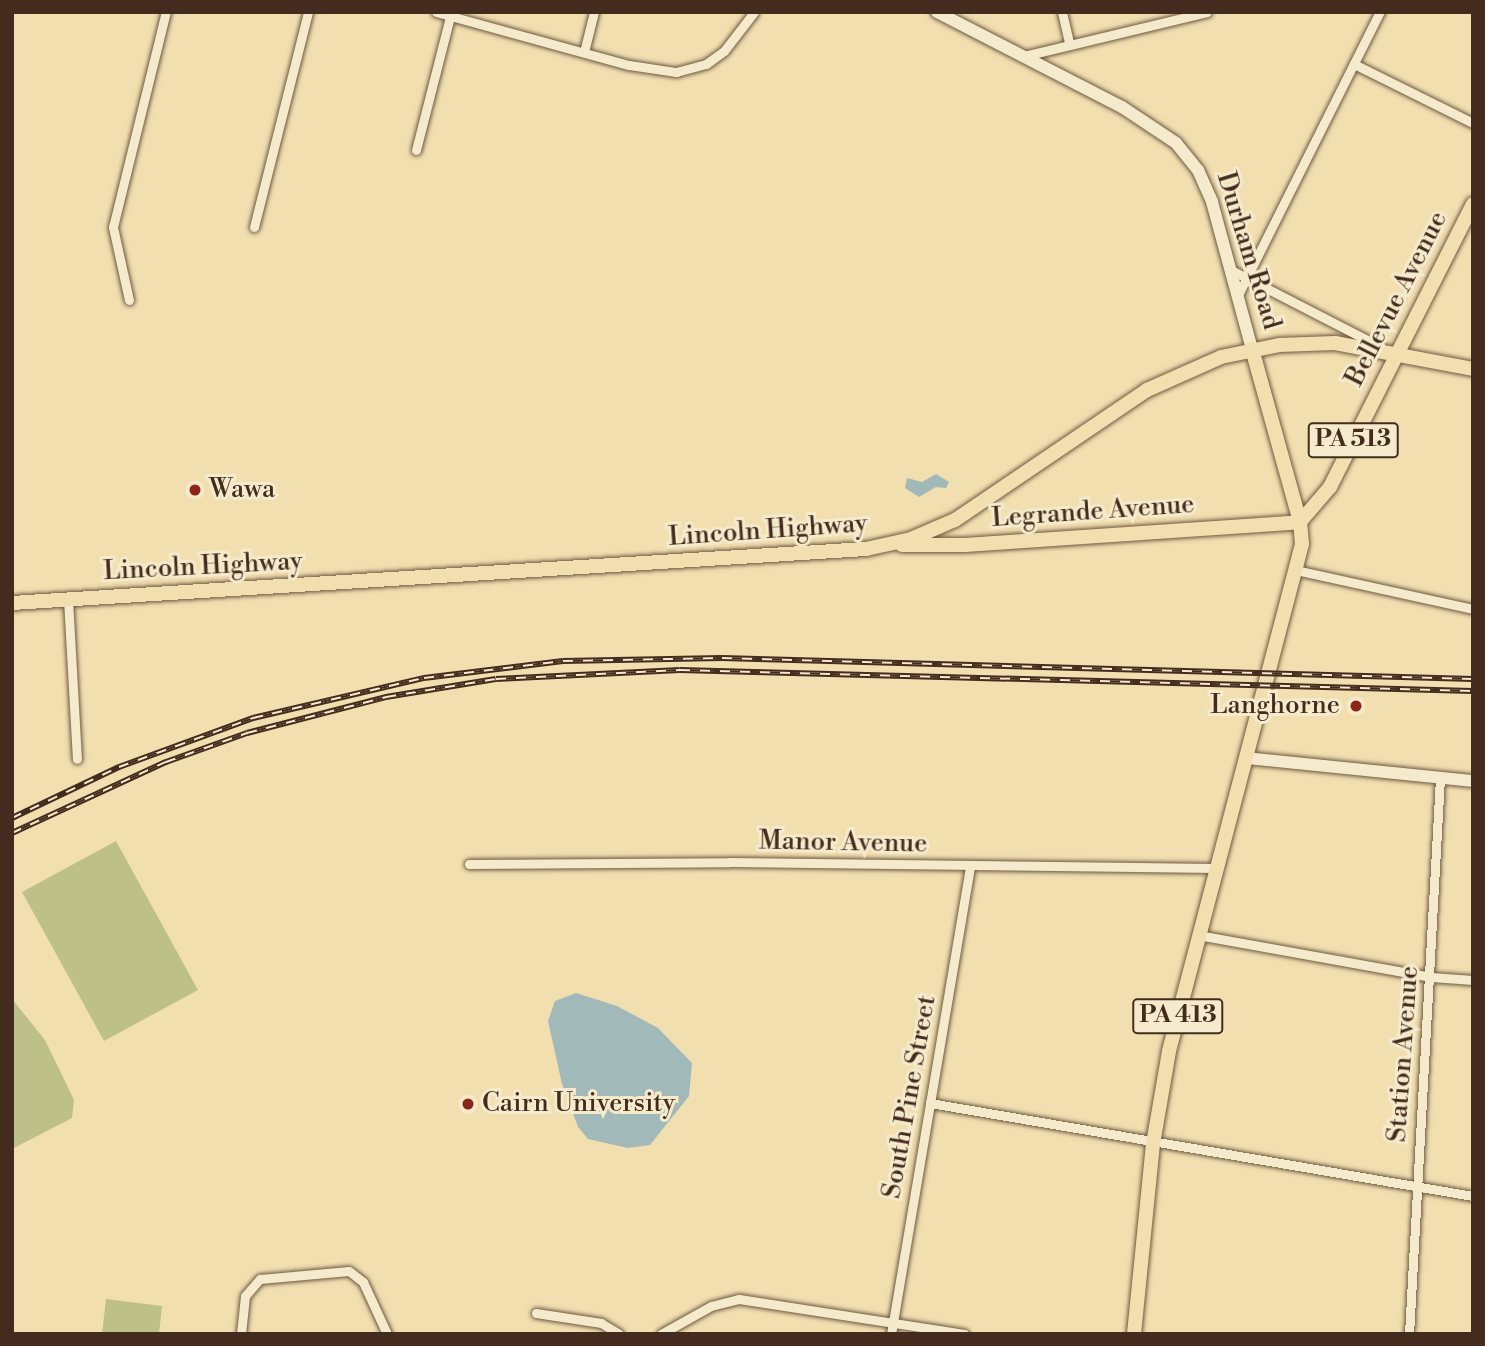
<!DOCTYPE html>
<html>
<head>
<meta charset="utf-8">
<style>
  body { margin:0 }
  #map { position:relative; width:1485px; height:1346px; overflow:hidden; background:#f1dfb0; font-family:"Libre Bodoni",serif }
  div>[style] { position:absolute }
  .green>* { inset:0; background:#bdc189 }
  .water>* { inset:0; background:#a1b9b8 }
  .roads { filter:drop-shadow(0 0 2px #6e5942) drop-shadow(0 0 2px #6e5942) }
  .street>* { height:9px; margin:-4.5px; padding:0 4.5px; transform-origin:4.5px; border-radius:4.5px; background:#f6eacc }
  .secondary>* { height:12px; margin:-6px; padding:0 6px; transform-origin:6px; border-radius:6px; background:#f6eacc }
  .primary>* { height:14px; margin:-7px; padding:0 7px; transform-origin:7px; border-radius:7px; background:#f1dfb0 }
  .rail>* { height:6px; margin-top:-3px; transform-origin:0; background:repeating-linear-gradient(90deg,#f6eacc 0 10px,#432c1e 0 20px); box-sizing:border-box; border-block:2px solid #432c1e }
  .dots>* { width:19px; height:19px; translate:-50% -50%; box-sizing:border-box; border:4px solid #f6eacc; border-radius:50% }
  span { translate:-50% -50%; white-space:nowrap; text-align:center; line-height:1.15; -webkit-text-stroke:6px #f6eacc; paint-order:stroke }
  .shield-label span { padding:2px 5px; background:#f6eacc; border:2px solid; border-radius:5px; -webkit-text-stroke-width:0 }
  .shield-label { font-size:24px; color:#432c1e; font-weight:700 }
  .street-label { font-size:26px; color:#432c1e }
  .poi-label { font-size:26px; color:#432c1e }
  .left { translate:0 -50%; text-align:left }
  .right { translate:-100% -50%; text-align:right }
  .frame { position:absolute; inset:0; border:14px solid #432c1e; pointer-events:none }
</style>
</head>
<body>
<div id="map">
  <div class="green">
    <i style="clip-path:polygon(116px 841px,198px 990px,104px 1041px,22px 892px)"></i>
    <i style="clip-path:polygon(12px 999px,45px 1040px,74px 1100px,72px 1118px,12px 1149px)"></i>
    <i style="clip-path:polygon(106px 1299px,162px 1306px,159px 1334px,102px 1334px)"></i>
  </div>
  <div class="water">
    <i style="clip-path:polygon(936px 474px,949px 482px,946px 488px,936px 487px,919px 497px,905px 488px,907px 478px,922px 482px)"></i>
    <i style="clip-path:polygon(576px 993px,617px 1006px,658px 1028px,692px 1063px,689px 1096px,650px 1145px,628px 1148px,588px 1139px,578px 1127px,562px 1084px,548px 1021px,555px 1001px)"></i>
  </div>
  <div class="roads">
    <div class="street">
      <i style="left:436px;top:12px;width:200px;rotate:15.4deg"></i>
      <i style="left:629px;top:65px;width:48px;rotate:8.5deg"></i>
      <i style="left:676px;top:72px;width:31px;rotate:-15deg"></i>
      <i style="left:706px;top:64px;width:22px;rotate:-36deg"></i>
      <i style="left:724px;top:51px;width:49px;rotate:-52.4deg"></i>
      <i style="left:1062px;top:12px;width:32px;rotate:77deg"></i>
      <i style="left:584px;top:52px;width:41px;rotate:-76deg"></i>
      <i style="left:1024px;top:56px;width:188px;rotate:-13.5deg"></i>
      <i style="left:1354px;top:64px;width:133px;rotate:26.4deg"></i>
      <i style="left:416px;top:150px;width:141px;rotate:-75.7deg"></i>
      <i style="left:254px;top:227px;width:222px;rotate:-75.9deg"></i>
      <i style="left:1231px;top:270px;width:169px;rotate:27.2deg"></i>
      <i style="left:1238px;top:295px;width:317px;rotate:-63.4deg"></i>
      <i style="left:129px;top:300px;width:75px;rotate:-102.4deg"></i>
      <i style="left:113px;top:227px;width:221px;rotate:-76.2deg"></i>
      <i style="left:1296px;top:570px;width:181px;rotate:12.4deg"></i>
      <i style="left:68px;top:599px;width:160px;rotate:86.8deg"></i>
      <i style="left:469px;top:864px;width:261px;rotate:-0.4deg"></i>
      <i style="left:730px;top:862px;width:486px;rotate:0.7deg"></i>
      <i style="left:1198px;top:935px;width:237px;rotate:10.2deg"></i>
      <i style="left:1431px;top:977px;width:42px;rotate:4.1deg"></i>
      <i style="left:930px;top:1103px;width:551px;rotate:9.72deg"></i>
      <i style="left:536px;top:1313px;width:66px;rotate:8.7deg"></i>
      <i style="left:601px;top:1323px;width:21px;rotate:31deg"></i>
      <i style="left:241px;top:1334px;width:38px;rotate:-84deg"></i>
      <i style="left:245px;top:1296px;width:23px;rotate:-49deg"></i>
      <i style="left:260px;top:1279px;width:89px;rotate:-5.1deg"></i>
      <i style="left:349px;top:1271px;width:18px;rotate:38deg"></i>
      <i style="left:363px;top:1282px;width:57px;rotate:65.2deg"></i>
      <i style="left:661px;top:1334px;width:57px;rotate:-29.2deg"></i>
      <i style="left:711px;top:1306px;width:29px;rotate:-14deg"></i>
      <i style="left:739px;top:1299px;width:228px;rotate:8.8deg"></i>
      <i style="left:891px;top:1334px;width:474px;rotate:-80.4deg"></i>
      <i style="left:1409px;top:1334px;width:557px;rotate:-86.81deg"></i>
    </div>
    <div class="secondary">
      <i style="left:937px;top:12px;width:208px;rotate:27.2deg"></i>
      <i style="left:1122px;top:107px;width:65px;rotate:33.7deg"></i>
      <i style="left:1176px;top:143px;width:35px;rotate:51deg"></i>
      <i style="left:1198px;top:170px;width:35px;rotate:66deg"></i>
      <i style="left:1212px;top:202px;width:152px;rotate:74.8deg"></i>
      <i style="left:1246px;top:758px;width:228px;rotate:5.8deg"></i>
    </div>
    <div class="primary">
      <i style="left:1300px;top:522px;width:46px;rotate:-49.4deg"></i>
      <i style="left:1330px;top:487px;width:317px;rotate:-63.2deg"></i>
      <i style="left:902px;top:545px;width:63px"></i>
      <i style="left:965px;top:545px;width:336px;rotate:-3.9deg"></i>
      <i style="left:12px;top:603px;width:856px;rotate:-3.62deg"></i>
      <i style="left:866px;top:549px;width:46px;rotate:-12.5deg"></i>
      <i style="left:911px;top:539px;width:48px;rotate:-23.4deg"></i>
      <i style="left:955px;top:520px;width:232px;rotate:-34.1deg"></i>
      <i style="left:1147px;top:390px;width:81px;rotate:-24deg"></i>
      <i style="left:1221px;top:357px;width:59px;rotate:-11.7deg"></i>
      <i style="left:1279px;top:345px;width:56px;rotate:-2deg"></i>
      <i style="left:1335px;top:343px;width:140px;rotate:10.7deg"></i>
      <i style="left:1134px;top:1334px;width:191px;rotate:-84.3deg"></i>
      <i style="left:1153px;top:1144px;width:94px;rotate:-80.2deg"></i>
      <i style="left:1169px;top:1051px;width:524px;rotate:-75.3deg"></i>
      <i style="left:1302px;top:544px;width:22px;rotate:-95deg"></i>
      <i style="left:1300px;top:522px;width:180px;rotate:-105.5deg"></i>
    </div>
  </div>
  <div class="rail">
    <i style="left:12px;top:818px;width:119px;rotate:-25.5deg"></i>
    <i style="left:119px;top:767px;width:143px;rotate:-20.1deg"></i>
    <i style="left:253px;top:718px;width:176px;rotate:-13.2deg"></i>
    <i style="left:424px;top:678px;width:140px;rotate:-7deg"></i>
    <i style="left:563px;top:661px;width:159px;rotate:-1.1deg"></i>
    <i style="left:722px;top:658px;width:751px;rotate:1.6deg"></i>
    <i style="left:12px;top:833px;width:170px;rotate:-24.8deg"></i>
    <i style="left:166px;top:762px;width:86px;rotate:-19.7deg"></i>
    <i style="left:247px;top:733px;width:144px;rotate:-14.5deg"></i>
    <i style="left:386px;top:697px;width:111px;rotate:-9.3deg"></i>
    <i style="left:496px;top:679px;width:184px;rotate:-2.8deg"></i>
    <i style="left:680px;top:670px;width:793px;rotate:1.52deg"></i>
  </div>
  <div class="dots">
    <i style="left:195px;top:490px;background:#8f2418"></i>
    <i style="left:1356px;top:706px;background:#8f2418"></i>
    <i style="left:468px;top:1104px;background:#8f2418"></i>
  </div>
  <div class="shield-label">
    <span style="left:1353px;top:440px">PA 513</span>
    <span style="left:1178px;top:1016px">PA 413</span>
  </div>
  <div class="street-label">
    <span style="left:1248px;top:251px;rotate:73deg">Durham Road</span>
    <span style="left:1397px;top:299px;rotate:-63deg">Bellevue Avenue</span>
    <span style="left:1093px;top:512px;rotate:-4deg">Legrande Avenue</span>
    <span style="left:768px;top:531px;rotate:-4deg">Lincoln Highway</span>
    <span style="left:203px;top:567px;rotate:-3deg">Lincoln Highway</span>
    <span style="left:843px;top:843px;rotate:1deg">Manor Avenue</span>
    <span style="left:1404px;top:1054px;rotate:-86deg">Station Avenue</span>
    <span style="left:910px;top:1097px;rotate:-80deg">South Pine Street</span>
  </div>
  <div class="poi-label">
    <span class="left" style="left:209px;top:490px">Wawa</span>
    <span class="right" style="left:1340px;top:706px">Langhorne</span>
    <span class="left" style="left:482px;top:1104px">Cairn University</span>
  </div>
  <div class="frame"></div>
</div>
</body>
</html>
